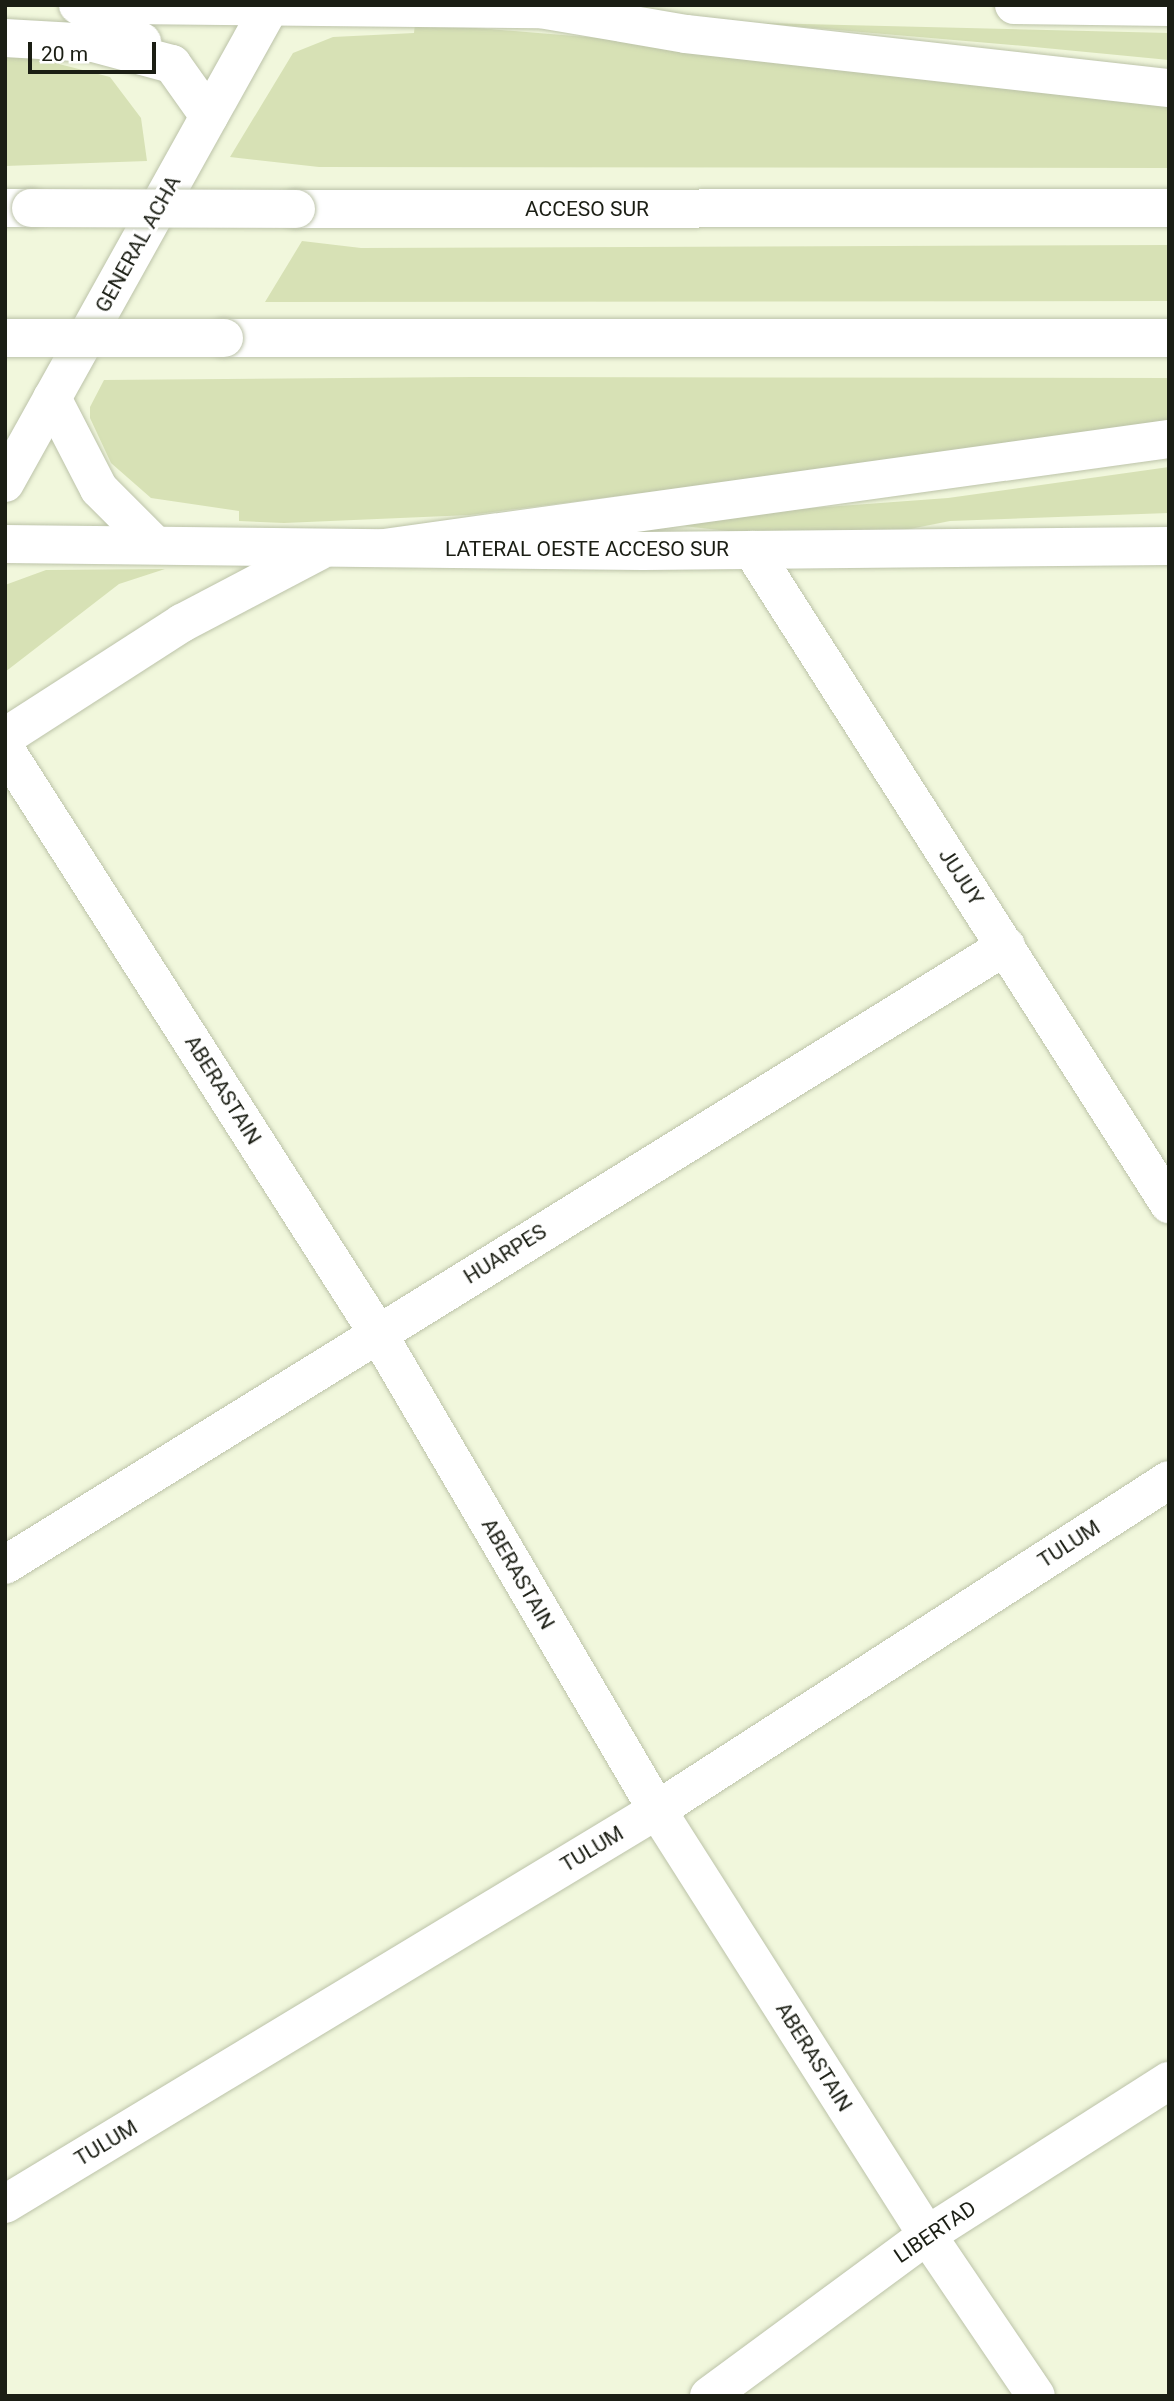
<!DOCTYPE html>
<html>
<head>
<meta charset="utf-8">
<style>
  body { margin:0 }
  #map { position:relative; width:1174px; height:2401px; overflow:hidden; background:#f1f7dc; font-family:Roboto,sans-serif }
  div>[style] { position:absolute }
  .green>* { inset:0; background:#d7e1b5 }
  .roads { filter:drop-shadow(0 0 2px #bcc3a9) drop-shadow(0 0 2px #bcc3a9) }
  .minor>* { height:38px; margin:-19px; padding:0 19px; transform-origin:19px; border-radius:19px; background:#fff }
  .tertiary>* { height:38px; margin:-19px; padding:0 19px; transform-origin:19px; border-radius:19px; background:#fff }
  .secondary>* { height:38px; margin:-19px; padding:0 19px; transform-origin:19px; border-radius:19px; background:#fff }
  .motorway>* { height:38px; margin:-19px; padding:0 19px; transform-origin:19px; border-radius:19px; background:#fff }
  .bridges { filter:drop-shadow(0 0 2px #bcc3a9) drop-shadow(0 0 2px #bcc3a9) }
  .motorway-bridge>* { height:38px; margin:-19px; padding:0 19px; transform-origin:19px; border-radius:19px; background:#fff }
  span { translate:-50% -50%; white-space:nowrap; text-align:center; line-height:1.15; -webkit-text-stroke:6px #fff; paint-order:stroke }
  .street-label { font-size:21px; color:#1b1e14 }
  .frame { position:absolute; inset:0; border:7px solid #1b1e14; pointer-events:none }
  .scale { position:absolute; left:28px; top:42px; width:128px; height:32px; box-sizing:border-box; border:4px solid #1b1e14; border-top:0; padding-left:9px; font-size:21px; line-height:24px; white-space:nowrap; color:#1b1e14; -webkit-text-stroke:5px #fff; paint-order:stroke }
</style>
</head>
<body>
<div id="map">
  <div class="green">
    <i style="clip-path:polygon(415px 23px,623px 40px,1169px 102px,1169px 168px,319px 167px,230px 157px,293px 53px,333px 37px,414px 33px)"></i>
    <i style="clip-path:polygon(757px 23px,1169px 33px,1169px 60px,1024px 46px)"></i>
    <i style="clip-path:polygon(5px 55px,60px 55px,59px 64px,110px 77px,141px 118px,147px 161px,5px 166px)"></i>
    <i style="clip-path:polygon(302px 241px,361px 248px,1169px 245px,1169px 301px,265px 302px)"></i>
    <i style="clip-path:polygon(472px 377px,1169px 378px,1169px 425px,470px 515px,284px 523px,239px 521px,239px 511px,151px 498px,111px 463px,90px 418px,90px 407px,104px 380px)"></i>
    <i style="clip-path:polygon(1169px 467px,1169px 513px,950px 521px,905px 530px,737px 532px,683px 526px,731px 514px,948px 498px)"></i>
    <i style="clip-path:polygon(165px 569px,119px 584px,5px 672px,5px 585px,46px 570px)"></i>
  </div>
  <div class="roads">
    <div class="minor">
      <i style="left:752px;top:550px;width:776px;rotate:57.48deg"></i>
      <i style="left:5px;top:749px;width:692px;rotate:57.46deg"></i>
      <i style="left:377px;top:1332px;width:554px;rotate:59.64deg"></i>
      <i style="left:657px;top:1810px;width:504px;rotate:57.57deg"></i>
      <i style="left:927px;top:2235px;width:194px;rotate:55.9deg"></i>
      <i style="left:5px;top:1565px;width:1177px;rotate:-31.73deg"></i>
      <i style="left:5px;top:2204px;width:762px;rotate:-31.14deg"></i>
      <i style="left:657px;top:1810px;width:609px;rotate:-32.8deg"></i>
      <i style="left:709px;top:2396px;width:271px;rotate:-36.4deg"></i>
      <i style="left:927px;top:2235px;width:287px;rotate:-32.5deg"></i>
    </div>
    <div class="tertiary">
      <i style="left:78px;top:5px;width:74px;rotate:30deg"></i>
      <i style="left:126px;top:5px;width:414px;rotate:0.6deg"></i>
      <i style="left:1014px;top:5px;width:155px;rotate:0.7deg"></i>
      <i style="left:5px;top:38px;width:88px;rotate:3.3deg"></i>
      <i style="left:93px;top:43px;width:82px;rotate:14.9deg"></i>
      <i style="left:172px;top:64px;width:64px;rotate:54.6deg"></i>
      <i style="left:5px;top:544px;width:638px;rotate:0.63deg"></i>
      <i style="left:643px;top:551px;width:526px;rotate:-0.54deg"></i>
      <i style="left:5px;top:737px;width:211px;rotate:-32.8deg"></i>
      <i style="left:182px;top:623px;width:155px;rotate:-27.7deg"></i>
    </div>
    <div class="secondary">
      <i style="left:505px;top:5px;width:5px;rotate:37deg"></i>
      <i style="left:52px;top:398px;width:102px;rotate:62.7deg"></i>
      <i style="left:99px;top:489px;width:78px;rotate:45deg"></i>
      <i style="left:5px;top:483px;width:547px;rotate:-60.9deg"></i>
    </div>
    <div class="motorway">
      <i style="left:540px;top:9px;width:148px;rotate:9.7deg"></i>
      <i style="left:686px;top:34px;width:486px;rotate:6.4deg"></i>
      <i style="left:5px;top:208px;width:26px"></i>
      <i style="left:296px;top:209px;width:873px;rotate:-0.07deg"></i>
      <i style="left:224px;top:338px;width:945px"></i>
      <i style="left:384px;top:548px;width:793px;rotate:-7.91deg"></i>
    </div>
  </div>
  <div class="bridges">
    <div class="motorway-bridge">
      <i style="left:31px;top:208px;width:265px;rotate:0.2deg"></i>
      <i style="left:5px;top:338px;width:219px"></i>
    </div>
  </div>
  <div class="street-label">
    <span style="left:587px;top:209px">ACCESO SUR</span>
    <span style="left:138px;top:244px;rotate:-61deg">GENERAL ACHA</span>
    <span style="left:587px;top:549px">LATERAL OESTE ACCESO SUR</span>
    <span style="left:961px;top:877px;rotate:57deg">JUJUY</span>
    <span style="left:223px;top:1090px;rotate:58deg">ABERASTAIN</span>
    <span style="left:505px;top:1254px;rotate:-32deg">HUARPES</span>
    <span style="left:1069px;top:1544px;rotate:-33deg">TULUM</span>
    <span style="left:518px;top:1574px;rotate:60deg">ABERASTAIN</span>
    <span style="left:592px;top:1849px;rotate:-31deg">TULUM</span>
    <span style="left:814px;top:2057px;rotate:58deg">ABERASTAIN</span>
    <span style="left:106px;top:2143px;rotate:-31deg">TULUM</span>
    <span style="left:935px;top:2232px;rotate:-34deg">LIBERTAD</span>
  </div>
  <div class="frame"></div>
  <div class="scale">20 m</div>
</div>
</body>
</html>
